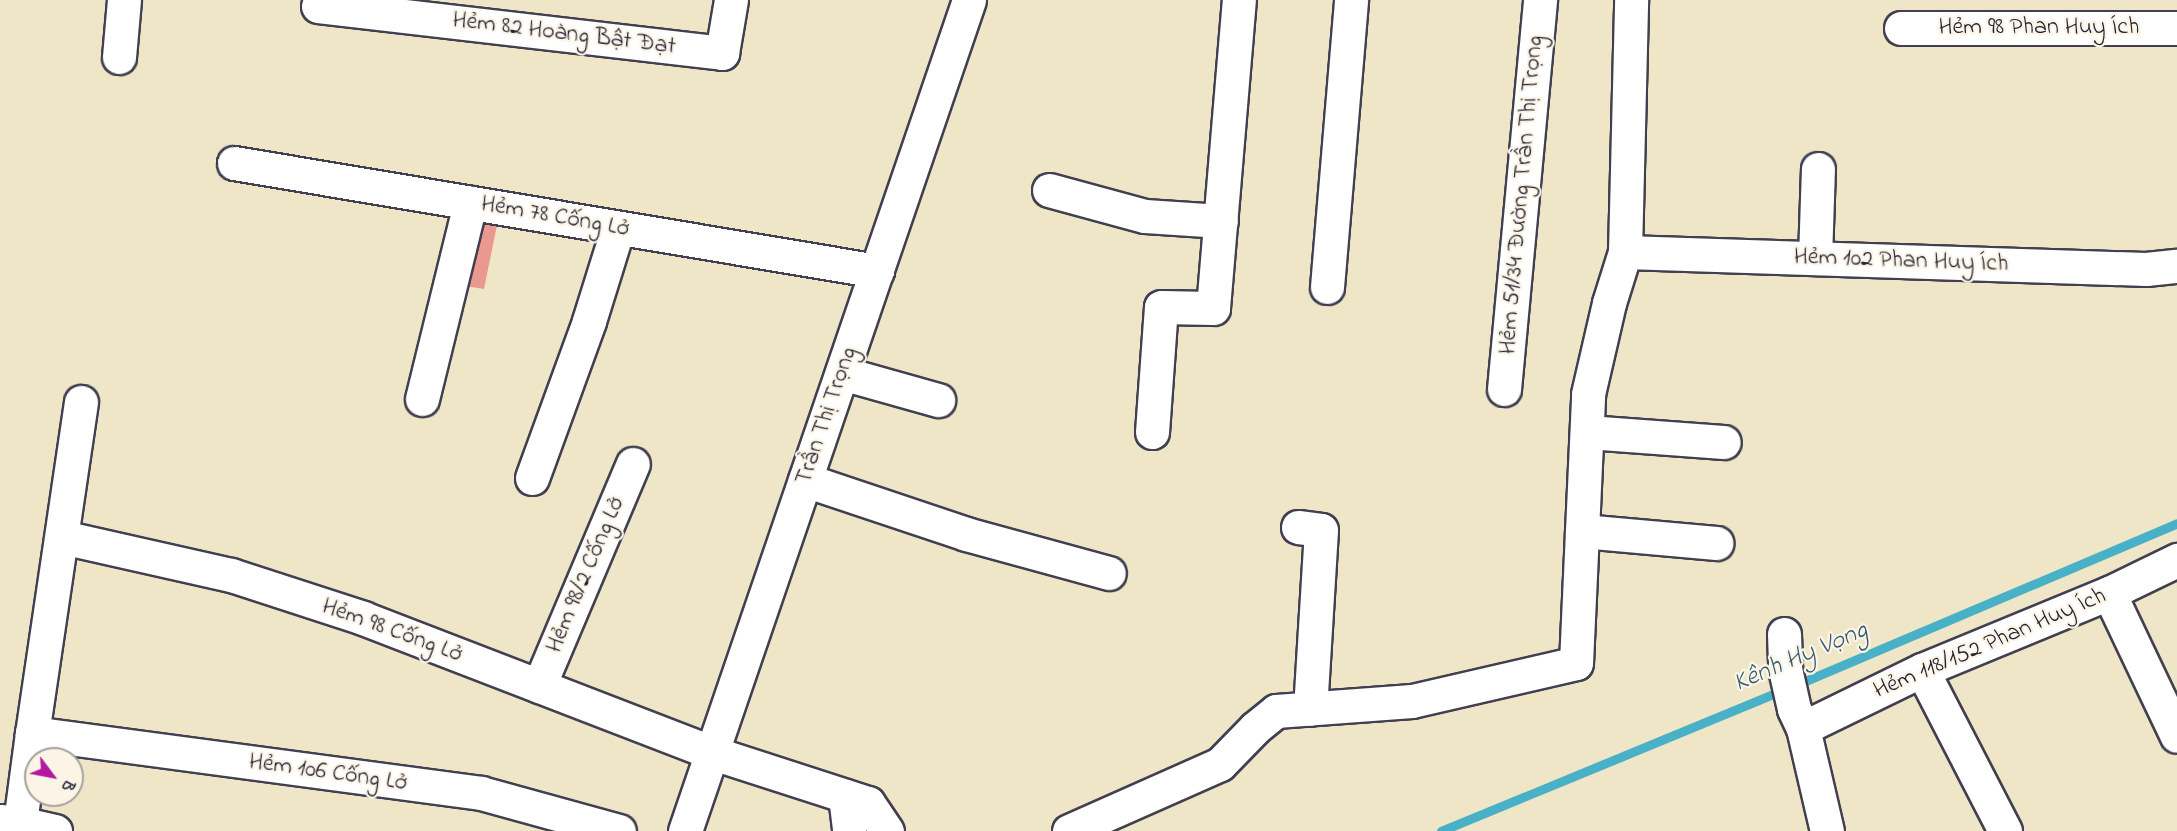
<!DOCTYPE html>
<html>
<head>
<meta charset="utf-8">
<style>
  body { margin:0 }
  #map { position:relative; width:2177px; height:831px; overflow:hidden; background:#eee6c7; font-family:"Indie Flower",sans-serif }
  div>[style] { position:absolute }
  [style*='--x'] { left:calc(var(--x)*1px); top:calc(var(--y)*1px); width:calc(var(--w)*1px); rotate:calc(var(--a)*1deg) }
  .stream>* { height:9px; margin:-4.5px; padding:0 4.5px; transform-origin:4.5px; border-radius:4.5px; background:#48b0c7 }
  .building>* { inset:0; background:#eb9891 }
  .roads { filter:drop-shadow(2px 0 #413f50) drop-shadow(-2px 0 #413f50) drop-shadow(0 2px #413f50) drop-shadow(0 -2px #413f50) }
  .minor>* { height:33px; margin:-16.5px; padding:0 16.5px; transform-origin:16.5px; border-radius:16.5px; background:#fff }
  span { translate:-50% -50%; white-space:nowrap; text-align:center; line-height:1.15; -webkit-text-stroke:4.5px #fcf5e5; paint-order:stroke }
  .street-label { font-size:24px; color:#22223b }
  .water-label { font-size:26px; color:#315b73; font-style:italic }
  .north { position:absolute; left:24px; top:747px; width:60px; height:60px; box-sizing:border-box; background:#fcf5e5; border:2px solid #a5a1a1; border-radius:50%; rotate:122deg; font-size:16px; font-weight:700; line-height:24px; text-align:center; color:#22223b }
  .north::after { content:''; display:block; margin:auto; width:21px; height:27px; background:#b5179e; clip-path:polygon(50% 0,100% 100%,50% 72%,0 100%) }
</style>
</head>
<body>
<div id="map">
  <div class="stream">
    <div style="--x:1796;--y:685;--w:414;--a:-23"></div>
    <div style="--x:1441;--y:831;--w:370;--a:-22.4"></div>
  </div>
  <div class="building">
    <div style="clip-path:polygon(486px 218px,498px 220px,484px 289px,459px 285px,470px 229px)"></div>
  </div>
  <div class="roads">
    <div class="minor">
      <div style="--x:318;--y:6;--w:407;--a:6.6"></div>
      <div style="--x:722;--y:53;--w:54;--a:-80.4"></div>
      <div style="--x:1901;--y:28;--w:276;--a:0"></div>
      <div style="--x:119;--y:57;--w:57;--a:-85"></div>
      <div style="--x:234;--y:163;--w:652;--a:9.53"></div>
      <div style="--x:1049;--y:190;--w:99;--a:15.2"></div>
      <div style="--x:1145;--y:216;--w:76;--a:3.8"></div>
      <div style="--x:1625;--y:252;--w:521;--a:1.87"></div>
      <div style="--x:2146;--y:269;--w:31;--a:-6"></div>
      <div style="--x:1815;--y:258;--w:89;--a:-88.1"></div>
      <div style="--x:1327;--y:287;--w:288;--a:-85.2"></div>
      <div style="--x:842;--y:373;--w:100;--a:15.7"></div>
      <div style="--x:1504;--y:389;--w:391;--a:-84.7"></div>
      <div style="--x:422;--y:399;--w:202;--a:-76.2"></div>
      <div style="--x:81;--y:402;--w:335;--a:98.4"></div>
      <div style="--x:32;--y:733;--w:453;--a:7.6"></div>
      <div style="--x:481;--y:793;--w:143;--a:15.4"></div>
      <div style="--x:1152;--y:432;--w:125;--a:-85.9"></div>
      <div style="--x:1161;--y:307;--w:52;--a:1.1"></div>
      <div style="--x:1213;--y:308;--w:309;--a:-85.2"></div>
      <div style="--x:1587;--y:432;--w:137;--a:4.2"></div>
      <div style="--x:532;--y:478;--w:167;--a:-70"></div>
      <div style="--x:589;--y:321;--w:97;--a:-72.7"></div>
      <div style="--x:805;--y:480;--w:170;--a:18.5"></div>
      <div style="--x:966;--y:534;--w:148;--a:15.3"></div>
      <div style="--x:1298;--y:527;--w:23;--a:7"></div>
      <div style="--x:1321;--y:530;--w:179;--a:93.5"></div>
      <div style="--x:1582;--y:531;--w:135;--a:5.1"></div>
      <div style="--x:62;--y:537;--w:173;--a:12.7"></div>
      <div style="--x:231;--y:575;--w:139;--a:18"></div>
      <div style="--x:363;--y:618;--w:375;--a:21.1"></div>
      <div style="--x:713;--y:753;--w:163;--a:17.9"></div>
      <div style="--x:868;--y:803;--w:34;--a:56"></div>
      <div style="--x:2109;--y:593;--w:158;--a:64.6"></div>
      <div style="--x:1784;--y:634;--w:35;--a:88"></div>
      <div style="--x:1785;--y:669;--w:41;--a:77.3"></div>
      <div style="--x:1794;--y:709;--w:21;--a:65"></div>
      <div style="--x:1803;--y:728;--w:106;--a:76.9"></div>
      <div style="--x:1922;--y:670;--w:181;--a:62.7"></div>
      <div style="--x:539;--y:686;--w:241;--a:-67.1"></div>
      <div style="--x:1803;--y:728;--w:132;--a:-26"></div>
      <div style="--x:1922;--y:670;--w:202;--a:-22.4"></div>
      <div style="--x:2109;--y:593;--w:76;--a:-25.9"></div>
      <div style="--x:845;--y:796;--w:35;--a:83"></div>
      <div style="--x:0;--y:821;--w:20;--a:6"></div>
      <div style="--x:20;--y:823;--w:91;--a:-82.4"></div>
      <div style="--x:20;--y:823;--w:36;--a:13"></div>
      <div style="--x:685;--y:831;--w:878;--a:-71.13"></div>
      <div style="--x:1069;--y:831;--w:165;--a:-23.9"></div>
      <div style="--x:1220;--y:764;--w:50;--a:-45.8"></div>
      <div style="--x:1255;--y:728;--w:27;--a:-39"></div>
      <div style="--x:1276;--y:711;--w:136;--a:-4.2"></div>
      <div style="--x:1412;--y:701;--w:168;--a:-13"></div>
      <div style="--x:1576;--y:663;--w:269;--a:-87.4"></div>
      <div style="--x:1588;--y:394;--w:93;--a:-77"></div>
      <div style="--x:1609;--y:303;--w:53;--a:-72.6"></div>
      <div style="--x:1625;--y:252;--w:252;--a:-88.6"></div>
    </div>
  </div>
  <div class="street-label">
    <span style="left:2039px;top:28px">Hẻm 98 Phan Huy Ích</span>
    <span style="left:564px;top:34px;rotate:7deg">Hẻm 82 Hoàng Bật Đạt</span>
    <span style="left:1522px;top:195px;rotate:-85deg">Hẻm 51/34 Đường Trần Thị Trọng</span>
    <span style="left:555px;top:217px;rotate:10deg">Hẻm 78 Cống Lở</span>
    <span style="left:1901px;top:261px;rotate:2deg">Hẻm 102 Phan Huy Ích</span>
    <span style="left:827px;top:416px;rotate:-71deg">Trần Thị Trọng</span>
    <span style="left:586px;top:575px;rotate:-67deg">Hẻm 98/2 Cống Lở</span>
    <span style="left:392px;top:631px;rotate:20deg">Hẻm 98 Cống Lở</span>
    <span style="left:1990px;top:644px;rotate:-23deg">Hẻm 118/152 Phan Huy Ích</span>
    <span style="left:328px;top:773px;rotate:8deg">Hẻm 106 Cống Lở</span>
  </div>
  <div class="water-label">
    <span style="left:1801px;top:658px;rotate:-23deg">Kênh Hy Vọng</span>
  </div>
  <div class="north">B</div>
</div>
</body>
</html>
